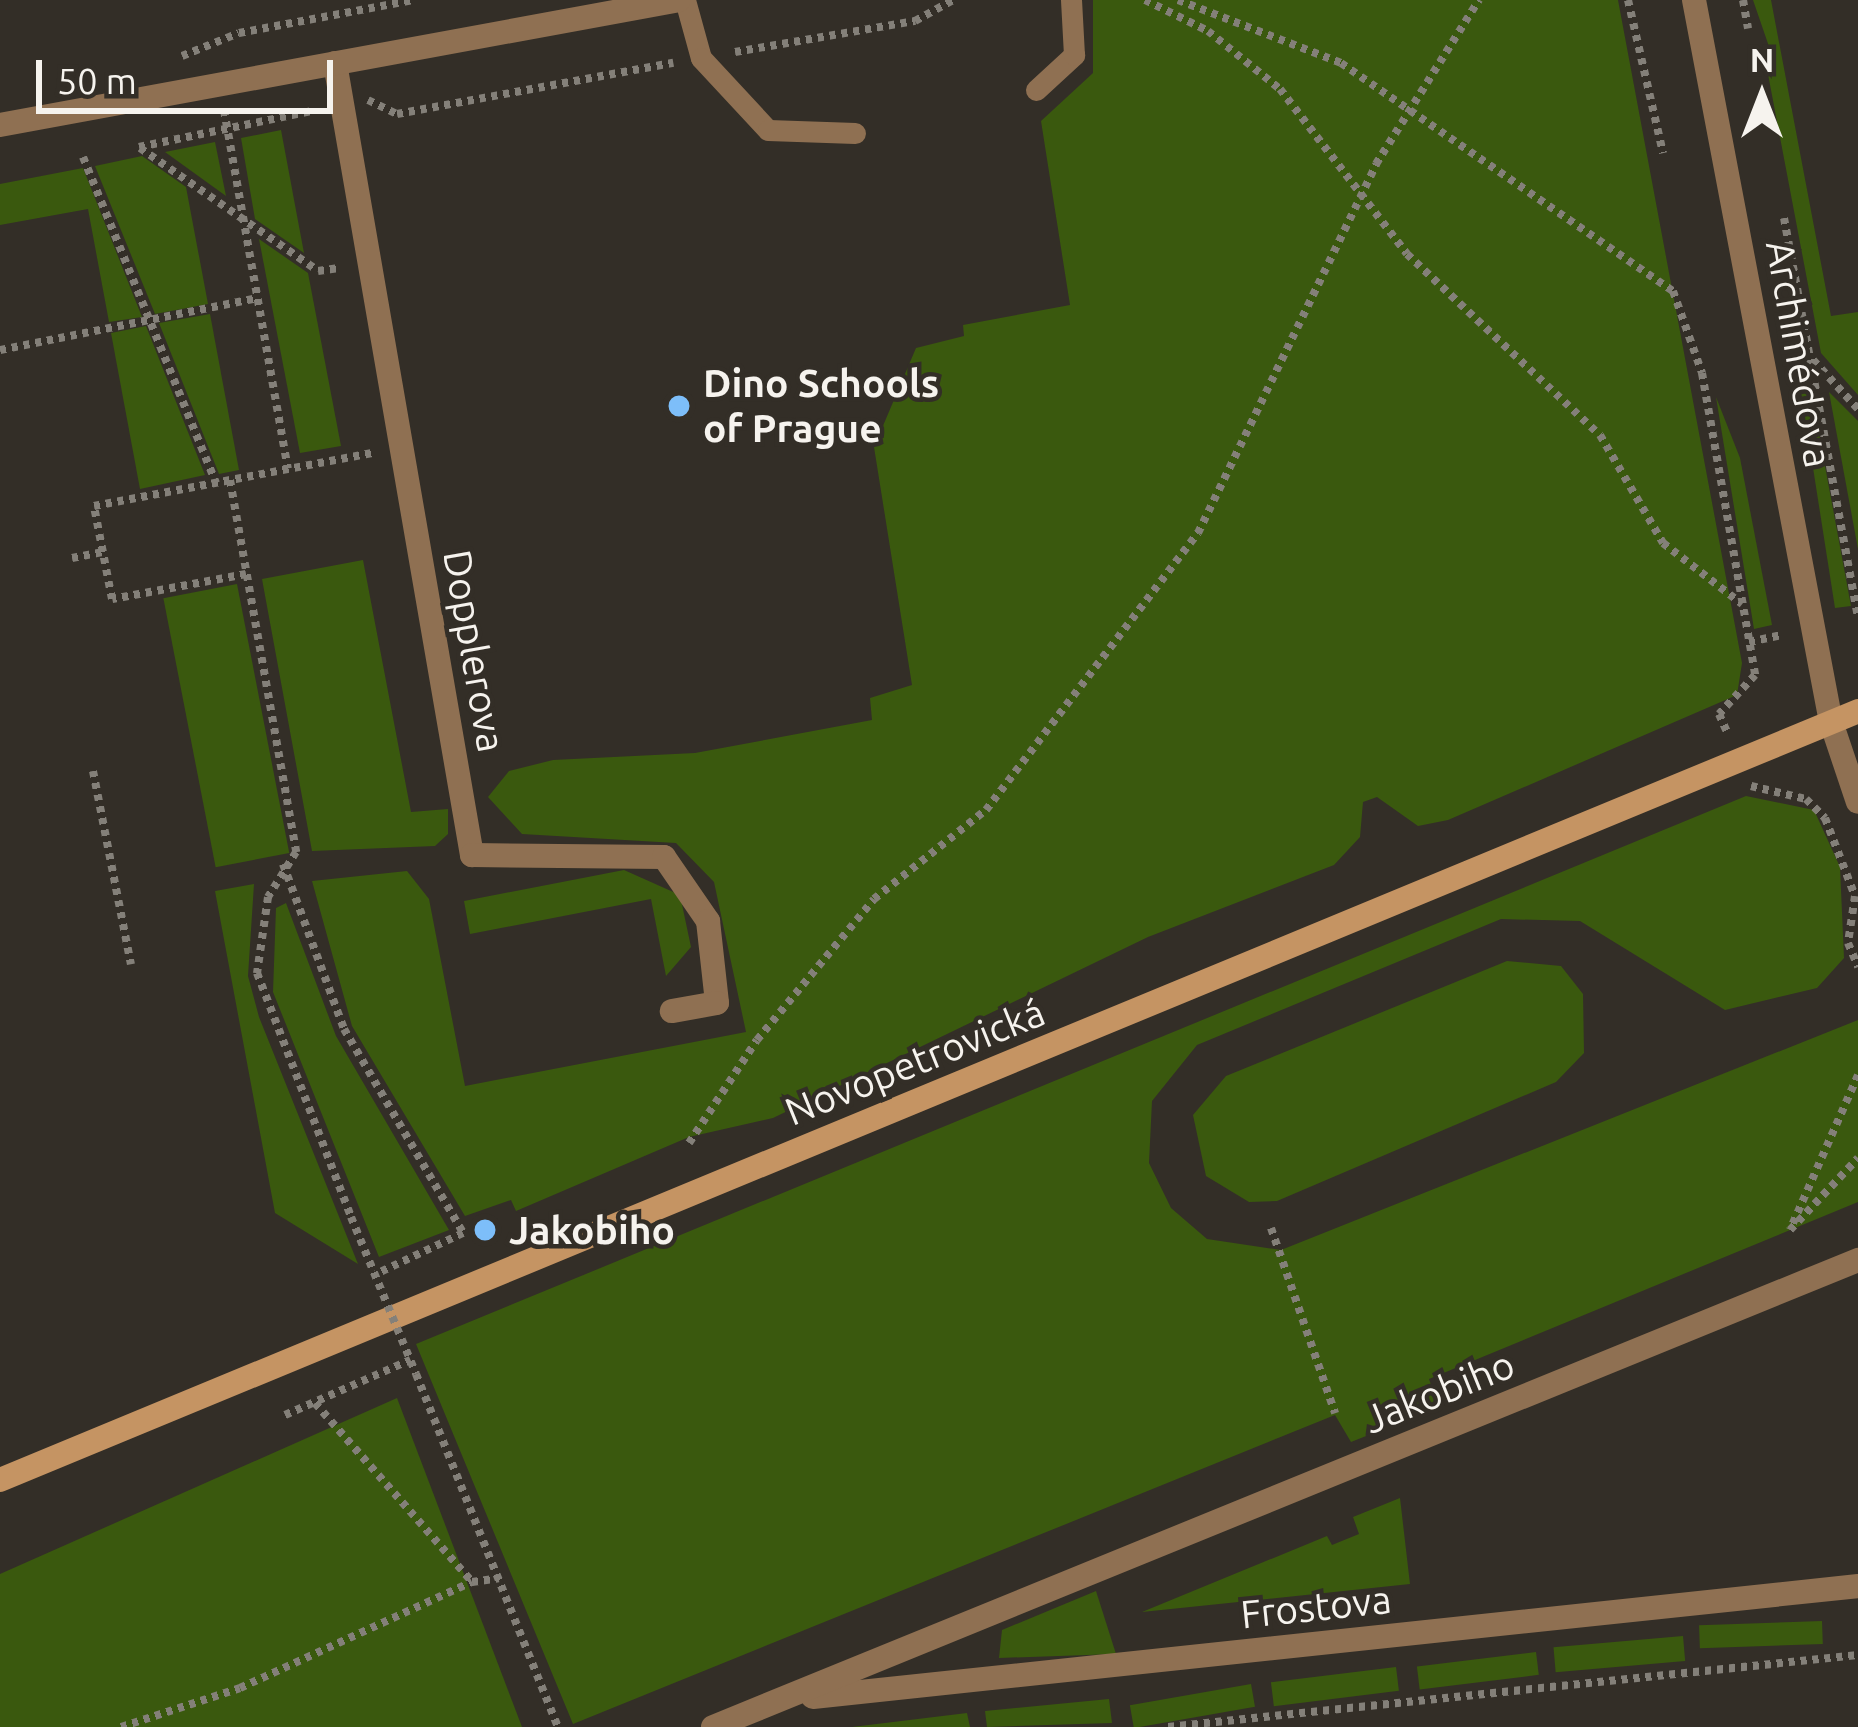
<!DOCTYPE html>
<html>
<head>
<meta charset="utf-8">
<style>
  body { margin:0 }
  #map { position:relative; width:1858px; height:1727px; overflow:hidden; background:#332e27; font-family:Ubuntu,sans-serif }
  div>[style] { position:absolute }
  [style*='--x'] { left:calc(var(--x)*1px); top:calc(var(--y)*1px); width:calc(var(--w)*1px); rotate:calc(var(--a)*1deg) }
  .green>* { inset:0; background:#3a590e; transform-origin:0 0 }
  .path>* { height:8px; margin-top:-4px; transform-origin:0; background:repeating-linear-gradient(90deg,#848079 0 6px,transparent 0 12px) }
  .service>* { height:21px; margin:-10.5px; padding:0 10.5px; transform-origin:10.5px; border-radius:10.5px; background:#8f7052 }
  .minor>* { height:24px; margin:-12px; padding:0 12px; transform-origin:12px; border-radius:12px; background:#8f7052 }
  .tertiary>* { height:24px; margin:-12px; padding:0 12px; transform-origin:12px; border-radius:12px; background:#8f7052 }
  .secondary>* { height:24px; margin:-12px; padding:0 12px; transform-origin:12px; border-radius:12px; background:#c59463 }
  .path-bridge>* { height:8px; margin-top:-4px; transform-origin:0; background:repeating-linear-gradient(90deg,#848079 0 6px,transparent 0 12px) }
  .dots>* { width:33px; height:33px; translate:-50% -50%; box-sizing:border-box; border:6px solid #332e27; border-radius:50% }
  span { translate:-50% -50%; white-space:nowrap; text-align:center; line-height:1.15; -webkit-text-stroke:9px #332e27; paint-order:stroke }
  .street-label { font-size:39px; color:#f6f3ee }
  .poi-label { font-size:39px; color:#f6f3ee; font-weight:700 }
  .left { translate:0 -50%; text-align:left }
  .north { position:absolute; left:1702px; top:36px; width:120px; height:120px; -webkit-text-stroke:9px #332e27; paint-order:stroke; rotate:0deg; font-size:33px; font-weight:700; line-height:48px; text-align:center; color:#f6f3ee }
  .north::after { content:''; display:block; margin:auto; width:42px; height:54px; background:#f6f3ee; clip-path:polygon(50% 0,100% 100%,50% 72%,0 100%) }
  .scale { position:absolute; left:36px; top:60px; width:297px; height:54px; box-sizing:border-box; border:6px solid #f6f3ee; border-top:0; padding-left:15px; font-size:36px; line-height:42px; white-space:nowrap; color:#f6f3ee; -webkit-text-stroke:9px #332e27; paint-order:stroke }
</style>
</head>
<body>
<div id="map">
  <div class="green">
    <div style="clip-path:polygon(1093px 0,1618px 0,1742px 663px,1737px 695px,1448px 820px,1418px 826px,1377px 797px,1363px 802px,1360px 837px,1334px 865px,1148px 937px,773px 1118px,689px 1137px,516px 1211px,511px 1200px,465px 1216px,352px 1026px,312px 881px,407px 871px,429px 899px,465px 1086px,746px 1032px,714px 882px,676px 843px,522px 834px,488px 797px,509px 771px,553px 760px,695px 753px,872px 720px,870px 698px,912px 685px,874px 447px,916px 348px,964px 336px,963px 325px,1070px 305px,1041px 121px,1093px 73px)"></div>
    <div style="clip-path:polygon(1753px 0,1771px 0,1831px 316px,1858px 312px,1858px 395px,1821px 353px,1767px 69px,1776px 67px)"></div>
    <div style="clip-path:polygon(281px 130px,304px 253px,255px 219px,241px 138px)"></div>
    <div style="clip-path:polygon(215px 142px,226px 196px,165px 152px)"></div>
    <div style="clip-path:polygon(142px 156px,186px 187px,208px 304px,155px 314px,95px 166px)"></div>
    <div style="clip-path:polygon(83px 168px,142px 317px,109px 322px,88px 209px,0 225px,0 184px)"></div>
    <div style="clip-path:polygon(259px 239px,308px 273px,341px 446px,300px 453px)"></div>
    <div style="clip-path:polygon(210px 314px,239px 470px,219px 474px,159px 323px)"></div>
    <div style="clip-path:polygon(146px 326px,205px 475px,140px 489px,111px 333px)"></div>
    <div style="clip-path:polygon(1798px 372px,1812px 396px,1851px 606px,1835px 608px)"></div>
    <div style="clip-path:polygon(1829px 392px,1858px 421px,1858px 549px)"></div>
    <div style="clip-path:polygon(1716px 397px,1740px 458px,1772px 625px,1754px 629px)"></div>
    <div style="clip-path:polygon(363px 560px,411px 812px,448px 809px,448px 834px,435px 846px,312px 851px,262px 579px)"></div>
    <div style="left:237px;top:584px;width:274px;height:75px;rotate:79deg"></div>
    <div style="clip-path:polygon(1746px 796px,1814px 810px,1840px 867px,1844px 958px,1817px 988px,1725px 1010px,1580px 921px,1501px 919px,1197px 1045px,1152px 1101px,1149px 1163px,1171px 1208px,1207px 1239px,1281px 1250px,1858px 1020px,1858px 1202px,1429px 1379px,1439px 1407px,1351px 1442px,1335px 1415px,573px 1724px,416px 1344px)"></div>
    <div style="clip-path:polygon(624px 870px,680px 895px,691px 947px,666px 976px,651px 899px,470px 934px,464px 901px)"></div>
    <div style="clip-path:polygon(254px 884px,248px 976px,259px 1017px,358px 1264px,275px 1213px,215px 891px)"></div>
    <div style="clip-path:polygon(286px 903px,336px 1036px,449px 1230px,379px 1257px,273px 992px,276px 908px)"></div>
    <div style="clip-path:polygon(1507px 961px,1561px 966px,1583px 994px,1584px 1053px,1556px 1082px,1277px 1201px,1249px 1202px,1206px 1176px,1193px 1115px,1226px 1076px)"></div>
    <div style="clip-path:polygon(397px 1398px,522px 1727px,0 1727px,0 1574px)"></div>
    <div style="clip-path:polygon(1400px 1498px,1410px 1584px,1142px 1612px,1327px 1536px,1332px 1545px,1359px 1534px,1353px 1517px)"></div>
    <div style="clip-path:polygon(1096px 1591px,1116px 1654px,999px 1658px,1002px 1630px)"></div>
    <div style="left:1822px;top:1621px;width:23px;height:123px;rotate:88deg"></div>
    <div style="left:1683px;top:1636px;width:25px;height:130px;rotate:85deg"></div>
    <div style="left:1536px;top:1652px;width:23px;height:120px;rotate:83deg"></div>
    <div style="left:1396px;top:1667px;width:24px;height:126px;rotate:83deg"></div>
    <div style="left:1251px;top:1684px;width:23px;height:123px;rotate:80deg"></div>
    <div style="clip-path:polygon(1109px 1699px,1112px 1723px,987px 1727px,985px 1711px)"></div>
    <div style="clip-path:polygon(967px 1713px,970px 1727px,852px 1727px)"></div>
  </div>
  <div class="path">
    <div style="--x:1145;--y:0;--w:70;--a:26.2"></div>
    <div style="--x:1208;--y:31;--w:92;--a:38.9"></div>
    <div style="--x:1280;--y:89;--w:208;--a:52.4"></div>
    <div style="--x:1407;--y:254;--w:265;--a:43.2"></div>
    <div style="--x:1600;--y:435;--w:125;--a:59.7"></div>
    <div style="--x:1663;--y:543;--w:100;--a:37.7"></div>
    <div style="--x:1178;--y:0;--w:175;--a:21.1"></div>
    <div style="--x:1341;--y:63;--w:403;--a:34.5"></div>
    <div style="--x:1673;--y:291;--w:87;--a:70.5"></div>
    <div style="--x:1702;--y:373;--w:307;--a:80"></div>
    <div style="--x:1755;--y:675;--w:53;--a:132.7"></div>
    <div style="--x:1719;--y:714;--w:22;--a:66"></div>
    <div style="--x:1628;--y:0;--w:157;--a:77.1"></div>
    <div style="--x:1743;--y:0;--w:29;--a:80"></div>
    <div style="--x:735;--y:52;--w:183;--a:-9.8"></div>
    <div style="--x:915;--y:21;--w:43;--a:-28.9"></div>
    <div style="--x:182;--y:56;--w:61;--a:-22"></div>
    <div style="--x:239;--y:33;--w:177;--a:-10.7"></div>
    <div style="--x:368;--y:100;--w:32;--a:26"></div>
    <div style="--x:397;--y:114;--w:281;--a:-10.5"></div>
    <div style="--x:224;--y:110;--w:364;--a:79.9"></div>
    <div style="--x:139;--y:147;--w:177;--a:-11.8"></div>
    <div style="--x:140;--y:148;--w:216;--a:34.6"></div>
    <div style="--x:318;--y:271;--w:21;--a:-8"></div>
    <div style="--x:83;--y:157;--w:352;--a:67.8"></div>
    <div style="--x:1784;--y:218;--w:405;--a:79.5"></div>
    <div style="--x:0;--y:350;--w:262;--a:-11.4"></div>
    <div style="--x:1813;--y:360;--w:67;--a:47.4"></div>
    <div style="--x:230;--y:480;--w:378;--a:79.9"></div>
    <div style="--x:296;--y:852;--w:53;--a:121.9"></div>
    <div style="--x:268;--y:897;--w:77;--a:98.2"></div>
    <div style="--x:257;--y:973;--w:261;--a:68.9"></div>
    <div style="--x:72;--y:558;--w:32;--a:-11"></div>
    <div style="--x:246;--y:574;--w:136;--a:169.4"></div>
    <div style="--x:112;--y:599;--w:95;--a:-101"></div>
    <div style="--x:94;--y:506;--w:283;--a:-10.8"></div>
    <div style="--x:1749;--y:642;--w:35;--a:-12"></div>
    <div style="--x:93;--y:771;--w:197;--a:78.9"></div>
    <div style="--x:1751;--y:786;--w:57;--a:13.3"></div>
    <div style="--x:1806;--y:799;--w:27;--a:45"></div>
    <div style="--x:1825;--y:818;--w:84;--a:69"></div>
    <div style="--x:1855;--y:896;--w:48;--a:98.5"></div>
    <div style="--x:1848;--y:943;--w:26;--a:67"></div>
    <div style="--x:283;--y:864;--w:176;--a:69.7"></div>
    <div style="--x:344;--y:1029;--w:236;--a:59.7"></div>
    <div style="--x:463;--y:1233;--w:96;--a:154.8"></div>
    <div style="--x:1858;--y:1075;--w:169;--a:113.7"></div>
    <div style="--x:1790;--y:1230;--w:99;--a:-46.6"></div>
    <div style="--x:689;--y:1143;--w:123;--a:-56.6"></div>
    <div style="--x:757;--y:1040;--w:183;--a:-50.3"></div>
    <div style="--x:874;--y:899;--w:143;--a:-38.5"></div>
    <div style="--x:986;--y:810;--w:349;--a:-52.6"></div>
    <div style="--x:1198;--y:533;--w:410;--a:-64.2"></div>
    <div style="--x:1376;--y:164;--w:194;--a:-57.9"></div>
    <div style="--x:1271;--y:1228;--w:196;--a:70.9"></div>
    <div style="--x:416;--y:1374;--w:380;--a:68.1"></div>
    <div style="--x:315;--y:1403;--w:238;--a:48.7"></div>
    <div style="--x:472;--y:1582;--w:27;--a:-8"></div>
    <div style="--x:285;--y:1415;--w:137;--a:-23.7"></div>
    <div style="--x:121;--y:1727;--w:125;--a:-18.1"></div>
    <div style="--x:240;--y:1688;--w:255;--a:-24.6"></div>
    <div style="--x:1168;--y:1727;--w:694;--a:-5.96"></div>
  </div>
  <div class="service">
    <div style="--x:685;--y:0;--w:60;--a:74.6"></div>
    <div style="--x:701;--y:58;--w:98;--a:47.1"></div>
    <div style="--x:768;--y:130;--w:87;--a:2"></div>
    <div style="--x:1036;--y:90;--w:52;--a:-42.6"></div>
    <div style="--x:1074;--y:55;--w:55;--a:-93.1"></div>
  </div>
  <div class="minor">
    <div style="--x:335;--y:63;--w:804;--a:80.19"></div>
    <div style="--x:472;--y:855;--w:192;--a:0.6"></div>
    <div style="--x:664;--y:857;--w:78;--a:55.5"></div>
    <div style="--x:708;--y:921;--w:82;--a:83.7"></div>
    <div style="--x:717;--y:1003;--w:46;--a:169.9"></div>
    <div style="--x:0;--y:125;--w:690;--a:-10.43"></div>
    <div style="--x:1831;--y:722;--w:84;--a:71.4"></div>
    <div style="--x:813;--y:1697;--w:1051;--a:-6.06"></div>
    <div style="--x:713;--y:1727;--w:1237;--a:-22.19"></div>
  </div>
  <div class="tertiary">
    <div style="--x:1694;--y:0;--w:735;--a:79.26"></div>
  </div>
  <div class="secondary">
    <div style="--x:0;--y:1480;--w:2011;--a:-22.48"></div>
  </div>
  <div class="path-bridge">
    <div style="--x:351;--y:1217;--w:170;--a:67.5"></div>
  </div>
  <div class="dots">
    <div style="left:679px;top:406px;background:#7dbef9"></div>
    <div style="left:485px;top:1230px;background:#7dbef9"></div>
  </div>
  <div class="street-label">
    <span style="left:1799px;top:354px;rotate:80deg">Archimédova</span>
    <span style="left:474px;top:651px;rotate:80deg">Dopplerova</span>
    <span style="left:915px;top:1062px;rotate:-22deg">Novopetrovická</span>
    <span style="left:1439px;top:1392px;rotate:-22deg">Jakobiho</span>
    <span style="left:1316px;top:1607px;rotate:-6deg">Frostova</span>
  </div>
  <div class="poi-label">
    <span class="left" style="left:703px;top:406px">Dino Schools<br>of Prague</span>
    <span class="left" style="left:509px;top:1230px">Jakobiho</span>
  </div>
  <div class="north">N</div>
  <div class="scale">50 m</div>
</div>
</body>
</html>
